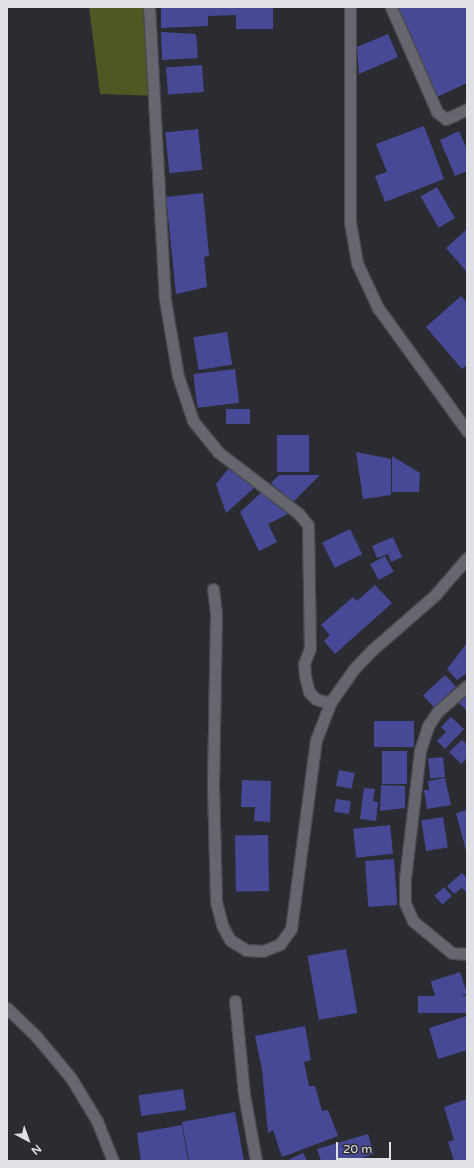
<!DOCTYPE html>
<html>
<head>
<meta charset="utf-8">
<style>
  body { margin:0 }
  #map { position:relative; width:474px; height:1168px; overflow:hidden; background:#2b2c31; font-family:"Varela Round",sans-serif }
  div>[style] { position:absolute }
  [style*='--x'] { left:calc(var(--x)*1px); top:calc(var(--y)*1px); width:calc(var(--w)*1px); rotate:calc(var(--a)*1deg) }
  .green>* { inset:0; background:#4d5822 }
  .building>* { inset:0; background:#474997; transform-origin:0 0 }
  .roads { filter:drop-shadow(1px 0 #48494e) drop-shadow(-1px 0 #48494e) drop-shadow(0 1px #48494e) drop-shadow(0 -1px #48494e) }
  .minor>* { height:11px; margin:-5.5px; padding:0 5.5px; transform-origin:5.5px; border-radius:5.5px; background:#66676e }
  .tertiary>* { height:11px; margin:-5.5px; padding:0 5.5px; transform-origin:5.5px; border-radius:5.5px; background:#66676e }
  span { translate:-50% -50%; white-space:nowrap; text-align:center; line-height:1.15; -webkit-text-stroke:4px #2b2c31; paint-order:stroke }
  .frame { position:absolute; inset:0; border:8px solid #e0e1e5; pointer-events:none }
  .north { position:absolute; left:8px; top:1120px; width:40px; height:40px; -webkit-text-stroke:3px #2b2c31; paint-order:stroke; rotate:139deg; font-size:11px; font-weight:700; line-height:16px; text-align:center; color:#e0e1e5 }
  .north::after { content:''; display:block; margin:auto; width:14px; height:18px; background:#e0e1e5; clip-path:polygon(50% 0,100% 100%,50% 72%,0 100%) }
  .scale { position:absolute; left:336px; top:1142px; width:55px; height:18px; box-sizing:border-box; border:2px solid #e0e1e5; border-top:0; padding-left:5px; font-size:12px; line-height:14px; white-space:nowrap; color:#e0e1e5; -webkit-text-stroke:3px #2b2c31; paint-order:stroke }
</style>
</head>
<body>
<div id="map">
  <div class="green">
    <div style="clip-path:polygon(89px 7px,150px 7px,160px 96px,100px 94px)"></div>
  </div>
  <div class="building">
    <div style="clip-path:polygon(161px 7px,273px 7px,273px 29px,236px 29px,236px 15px,208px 16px,208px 26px,161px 28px)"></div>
    <div style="clip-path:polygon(394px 7px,467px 7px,467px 83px,437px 97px)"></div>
    <div style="clip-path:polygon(161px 32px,196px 34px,198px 58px,162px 60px)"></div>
    <div style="clip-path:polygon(388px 34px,398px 57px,359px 74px,357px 47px)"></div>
    <div style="left:202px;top:65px;width:27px;height:36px;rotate:86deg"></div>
    <div style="clip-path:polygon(424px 126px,444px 179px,385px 202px,375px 176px,387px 172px,376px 144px)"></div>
    <div style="left:198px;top:129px;width:41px;height:33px;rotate:84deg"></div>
    <div style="clip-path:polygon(459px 131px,467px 150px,467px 171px,455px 176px,440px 140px)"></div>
    <div style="left:437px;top:187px;width:36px;height:19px;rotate:60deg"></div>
    <div style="clip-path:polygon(203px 193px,209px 256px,204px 257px,207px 287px,176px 294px,166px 197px)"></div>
    <div style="clip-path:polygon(467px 229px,467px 272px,446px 248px)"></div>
    <div style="clip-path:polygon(461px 296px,467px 303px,467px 365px,462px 369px,426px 327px)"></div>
    <div style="left:227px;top:332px;width:33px;height:34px;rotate:81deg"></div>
    <div style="left:235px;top:369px;width:34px;height:42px;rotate:83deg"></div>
    <div style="left:250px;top:409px;width:15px;height:24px;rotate:90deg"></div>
    <div style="left:277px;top:435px;width:32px;height:37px"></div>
    <div style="clip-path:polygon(356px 452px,391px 459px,391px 495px,363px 499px)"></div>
    <div style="clip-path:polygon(392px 456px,420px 473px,419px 492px,392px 492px)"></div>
    <div style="clip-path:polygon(229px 468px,254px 488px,226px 513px,216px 484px)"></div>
    <div style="clip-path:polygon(279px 475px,320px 475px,293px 502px,271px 483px)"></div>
    <div style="clip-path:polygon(263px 491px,292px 512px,268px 524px,277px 542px,259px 551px,240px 512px)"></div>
    <div style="left:350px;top:529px;width:28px;height:31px;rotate:64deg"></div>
    <div style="clip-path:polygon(393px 537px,402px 557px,391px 562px,388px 554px,377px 558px,372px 546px)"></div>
    <div style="left:385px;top:556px;width:18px;height:17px;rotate:61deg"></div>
    <div style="clip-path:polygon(375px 585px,392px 603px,335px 654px,324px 641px,330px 635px,321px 625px,353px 597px,357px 601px)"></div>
    <div style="clip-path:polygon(467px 643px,467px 673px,457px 680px,447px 669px)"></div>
    <div style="left:445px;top:675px;width:16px;height:30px;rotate:47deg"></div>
    <div style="clip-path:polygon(467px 696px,467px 711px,459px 703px)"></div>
    <div style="clip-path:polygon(451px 717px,464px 729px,445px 749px,437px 741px,446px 732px,441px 727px)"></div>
    <div style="left:414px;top:721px;width:26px;height:40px;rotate:90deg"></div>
    <div style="clip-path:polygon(462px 740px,467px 745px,467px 758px,461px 764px,449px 752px)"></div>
    <div style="left:382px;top:751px;width:25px;height:33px"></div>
    <div style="left:443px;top:757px;width:20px;height:15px;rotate:84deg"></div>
    <div style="left:339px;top:770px;width:16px;height:16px;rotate:11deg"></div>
    <div style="clip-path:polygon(445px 778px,451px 805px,427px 809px,424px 790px,429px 790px,428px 781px)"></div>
    <div style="clip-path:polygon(242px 780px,271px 781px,270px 822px,254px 821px,255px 807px,241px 807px)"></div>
    <div style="clip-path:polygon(381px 785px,405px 786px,405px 808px,380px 811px)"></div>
    <div style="clip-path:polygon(364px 788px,375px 789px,373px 801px,378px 802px,376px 821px,360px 819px)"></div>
    <div style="left:336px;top:799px;width:15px;height:13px;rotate:8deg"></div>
    <div style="clip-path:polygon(467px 810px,467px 854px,456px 813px)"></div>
    <div style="left:443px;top:817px;width:31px;height:22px;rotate:81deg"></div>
    <div style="left:390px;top:825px;width:29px;height:37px;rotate:84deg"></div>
    <div style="left:268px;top:835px;width:56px;height:33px;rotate:89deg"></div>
    <div style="left:394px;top:859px;width:46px;height:29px;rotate:86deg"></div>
    <div style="clip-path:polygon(462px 873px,467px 878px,467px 893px,462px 888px,454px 894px,447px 886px)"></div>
    <div style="left:444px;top:887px;width:12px;height:13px;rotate:48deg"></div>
    <div style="left:346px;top:949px;width:65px;height:39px;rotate:80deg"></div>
    <div style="left:460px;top:972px;width:23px;height:31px;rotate:72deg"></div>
    <div style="left:467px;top:996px;width:17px;height:49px;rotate:90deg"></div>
    <div style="clip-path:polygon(467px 1016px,467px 1050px,438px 1059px,429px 1028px)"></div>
    <div style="clip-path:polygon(305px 1026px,311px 1060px,304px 1062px,309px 1086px,315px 1086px,322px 1111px,328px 1110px,338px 1136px,282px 1157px,273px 1130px,268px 1133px,262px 1070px,255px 1036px)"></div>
    <div style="left:183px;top:1089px;width:21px;height:45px;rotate:82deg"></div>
    <div style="clip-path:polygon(467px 1099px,467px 1161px,454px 1161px,448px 1142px,454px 1140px,444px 1107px)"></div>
    <div style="clip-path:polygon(235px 1112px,244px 1161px,189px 1161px,182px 1122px)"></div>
    <div style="clip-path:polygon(182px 1125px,188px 1161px,141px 1161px,137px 1133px)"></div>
    <div style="clip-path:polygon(368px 1134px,374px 1154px,352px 1161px,321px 1161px,317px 1149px)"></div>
    <div style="clip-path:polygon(303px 1153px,307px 1161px,286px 1161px)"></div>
  </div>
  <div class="roads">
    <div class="minor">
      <div style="--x:149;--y:7;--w:293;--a:86.9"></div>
      <div style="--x:165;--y:300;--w:77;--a:80.3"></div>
      <div style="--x:178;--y:376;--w:47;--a:71.6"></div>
      <div style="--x:193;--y:421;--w:40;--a:51"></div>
      <div style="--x:218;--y:452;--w:102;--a:37.4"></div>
      <div style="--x:299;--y:514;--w:14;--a:51"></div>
      <div style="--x:308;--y:525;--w:123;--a:89.1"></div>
      <div style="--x:310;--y:648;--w:17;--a:111"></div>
      <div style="--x:304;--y:664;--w:12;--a:85"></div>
      <div style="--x:305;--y:676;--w:16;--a:76"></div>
      <div style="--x:309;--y:692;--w:10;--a:45"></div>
      <div style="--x:316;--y:699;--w:15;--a:16"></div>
      <div style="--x:391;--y:7;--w:115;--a:66.3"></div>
      <div style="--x:437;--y:112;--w:11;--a:38"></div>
      <div style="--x:446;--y:119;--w:23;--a:-25"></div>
      <div style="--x:467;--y:686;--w:38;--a:139"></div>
      <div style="--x:438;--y:711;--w:18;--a:124"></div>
      <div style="--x:428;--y:726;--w:26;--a:108"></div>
      <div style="--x:420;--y:751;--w:129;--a:96.7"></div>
      <div style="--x:405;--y:879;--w:24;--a:90"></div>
      <div style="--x:405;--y:903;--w:20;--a:66"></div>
      <div style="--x:413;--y:921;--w:50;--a:39.4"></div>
      <div style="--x:452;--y:953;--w:15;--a:4"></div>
      <div style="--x:235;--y:1001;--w:93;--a:84.5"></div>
      <div style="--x:244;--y:1094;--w:68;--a:79.8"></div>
      <div style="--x:7;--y:1008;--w:40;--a:44"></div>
      <div style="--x:36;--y:1036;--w:55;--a:50.2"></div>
      <div style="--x:71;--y:1078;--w:50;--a:58.8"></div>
      <div style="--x:97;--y:1121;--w:43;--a:68.2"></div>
    </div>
    <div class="tertiary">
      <div style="--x:350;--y:7;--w:215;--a:90"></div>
      <div style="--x:350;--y:222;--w:42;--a:80.3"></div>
      <div style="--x:357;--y:263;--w:50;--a:65"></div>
      <div style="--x:378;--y:308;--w:152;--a:54.1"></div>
      <div style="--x:213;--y:589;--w:25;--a:83"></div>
      <div style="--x:216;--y:614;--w:171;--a:91"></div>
      <div style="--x:213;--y:785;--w:117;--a:88.5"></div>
      <div style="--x:216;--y:902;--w:24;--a:75"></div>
      <div style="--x:222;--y:925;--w:17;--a:62"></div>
      <div style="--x:230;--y:940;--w:19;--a:32"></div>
      <div style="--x:246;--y:950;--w:17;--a:3"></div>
      <div style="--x:263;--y:951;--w:18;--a:-22"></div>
      <div style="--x:280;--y:944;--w:19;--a:-54"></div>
      <div style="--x:291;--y:929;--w:191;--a:-82.5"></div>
      <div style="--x:316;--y:740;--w:40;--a:-69"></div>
      <div style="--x:330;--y:703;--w:42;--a:-54.8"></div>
      <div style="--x:354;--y:669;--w:26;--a:-47"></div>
      <div style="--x:372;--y:650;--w:84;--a:-41.1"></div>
      <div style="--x:435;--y:595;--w:49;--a:-49.1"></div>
    </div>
  </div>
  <div class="frame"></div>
  <div class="north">N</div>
  <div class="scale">20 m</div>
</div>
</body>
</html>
